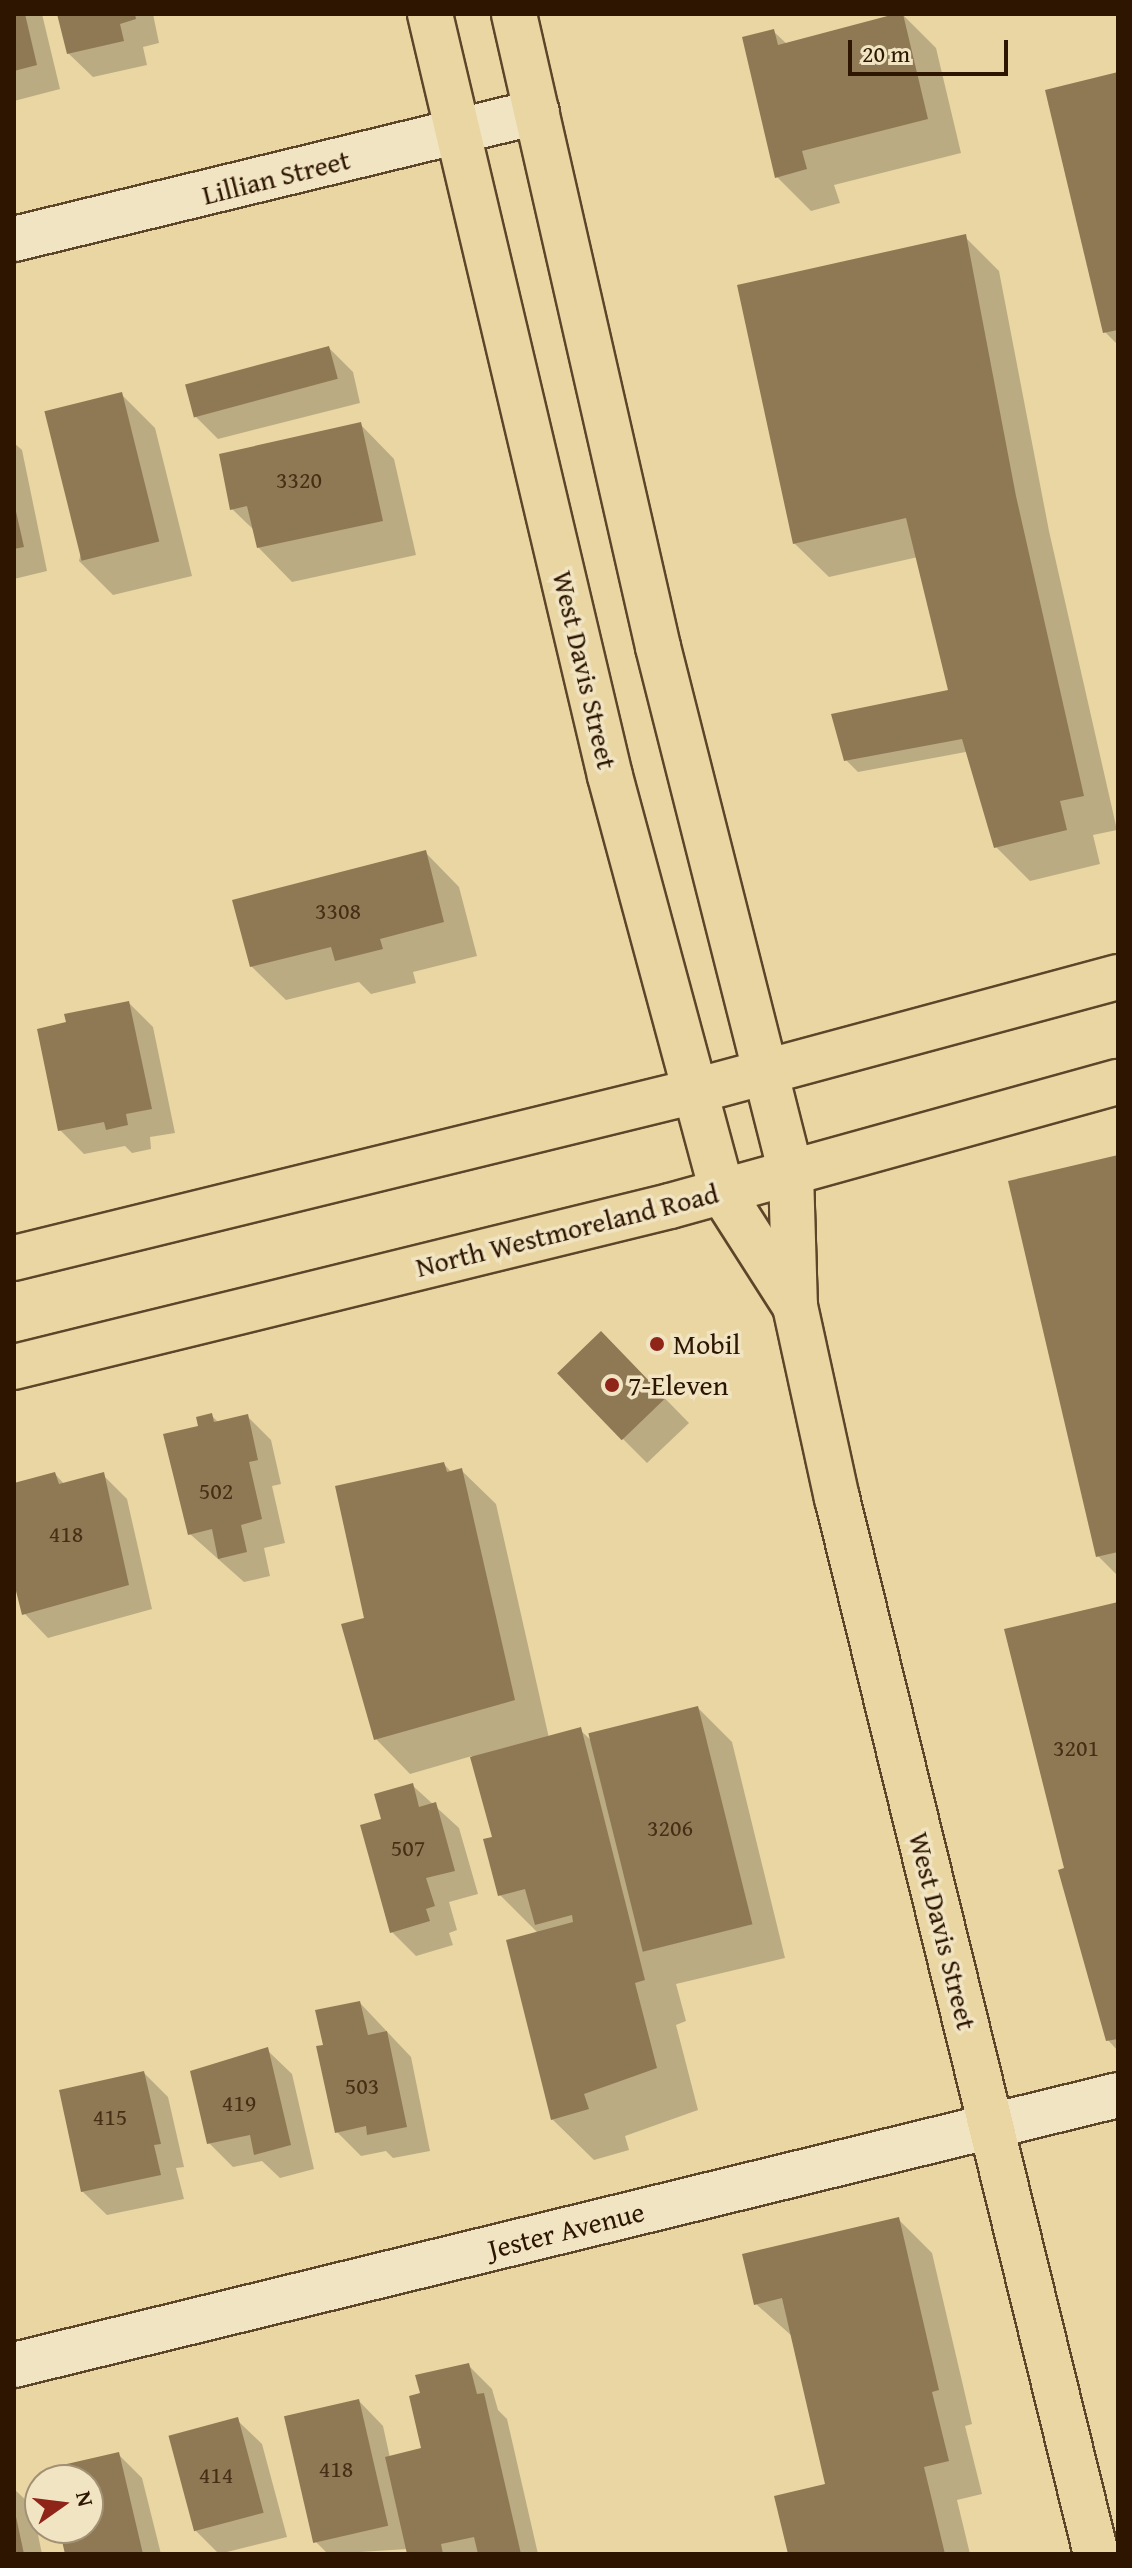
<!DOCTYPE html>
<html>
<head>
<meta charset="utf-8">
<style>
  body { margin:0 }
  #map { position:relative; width:1132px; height:2568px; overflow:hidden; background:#ead6a3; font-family:"Gentium Book Plus",serif }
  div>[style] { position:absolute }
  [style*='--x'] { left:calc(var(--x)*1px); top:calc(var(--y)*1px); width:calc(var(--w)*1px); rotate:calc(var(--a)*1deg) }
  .shadow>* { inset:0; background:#0003 }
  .building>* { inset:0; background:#8f7955; transform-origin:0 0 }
  .roads { filter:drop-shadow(2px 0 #5c4529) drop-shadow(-2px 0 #5c4529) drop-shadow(0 2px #5c4529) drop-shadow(0 -2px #5c4529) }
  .minor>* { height:44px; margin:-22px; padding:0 22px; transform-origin:22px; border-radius:22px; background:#f1e4c3 }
  .major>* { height:44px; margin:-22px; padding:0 22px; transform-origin:22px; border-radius:22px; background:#ead6a3 }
  .dots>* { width:22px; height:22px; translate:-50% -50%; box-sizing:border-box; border:4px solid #f1e4c3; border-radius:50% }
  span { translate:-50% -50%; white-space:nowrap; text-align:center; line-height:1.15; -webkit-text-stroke:7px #f1e4c3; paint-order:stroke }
  .number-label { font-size:24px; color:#462e15 }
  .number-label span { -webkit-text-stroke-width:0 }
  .street-label { font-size:28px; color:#2d1500 }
  .poi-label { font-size:28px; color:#2d1500 }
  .left { translate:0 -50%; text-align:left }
  .frame { position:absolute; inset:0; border:16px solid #2d1500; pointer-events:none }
  .north { position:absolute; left:24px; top:2464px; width:80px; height:80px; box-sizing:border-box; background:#f1e4c3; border:2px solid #a39175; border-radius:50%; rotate:76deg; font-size:22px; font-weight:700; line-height:32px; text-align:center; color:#2d1500 }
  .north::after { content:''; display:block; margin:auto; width:28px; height:36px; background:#8f2418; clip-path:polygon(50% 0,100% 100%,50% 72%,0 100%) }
  .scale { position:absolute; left:848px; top:40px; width:160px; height:36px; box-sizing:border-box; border:4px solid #2d1500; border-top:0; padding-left:10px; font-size:24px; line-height:28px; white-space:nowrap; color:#2d1500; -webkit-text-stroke:6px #f1e4c3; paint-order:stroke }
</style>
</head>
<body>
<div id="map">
  <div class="shadow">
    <div style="clip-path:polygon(14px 14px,42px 14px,60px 89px,14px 101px)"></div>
    <div style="clip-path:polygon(59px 14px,153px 14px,159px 43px,143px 47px,147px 65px,93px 77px,68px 53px)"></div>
    <div style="clip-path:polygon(902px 14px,936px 48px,961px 153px,834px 185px,840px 203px,811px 211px,777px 177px,773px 31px,787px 44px)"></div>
    <div style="clip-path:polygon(1118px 74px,1118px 345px,1105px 332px)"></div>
    <div style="clip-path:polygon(965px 237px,999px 271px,1049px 531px,1117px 830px,1093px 835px,1100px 864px,1030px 881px,996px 847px,971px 751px,858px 772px,846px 760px,957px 702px,918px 557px,829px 577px,794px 543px)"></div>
    <div style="clip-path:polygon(329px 348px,353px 372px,360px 403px,218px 439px,194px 415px)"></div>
    <div style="clip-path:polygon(121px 394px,155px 428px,192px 576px,113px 595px,79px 561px)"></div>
    <div style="clip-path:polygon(360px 424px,394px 459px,416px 555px,292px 582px,258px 547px,255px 531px,232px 509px)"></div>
    <div style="clip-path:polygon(14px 443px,22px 450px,47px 571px,14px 579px)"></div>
    <div style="clip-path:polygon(425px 852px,459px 887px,477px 956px,413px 972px,416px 983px,371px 994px,359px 982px,286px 1000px,251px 966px)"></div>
    <div style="clip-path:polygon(129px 1003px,153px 1027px,175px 1133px,150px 1137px,151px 1149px,132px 1153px,125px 1146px,84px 1154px,60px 1130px)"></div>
    <div style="clip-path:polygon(1118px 1157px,1118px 1576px,1098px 1556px)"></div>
    <div style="clip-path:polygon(601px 1333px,689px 1423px,647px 1463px,623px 1439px)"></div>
    <div style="clip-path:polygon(211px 1415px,219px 1423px,247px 1416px,271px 1440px,281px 1484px,272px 1486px,285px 1543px,264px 1548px,270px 1576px,244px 1582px,190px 1534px,200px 1427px)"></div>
    <div style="clip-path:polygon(444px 1464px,452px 1473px,461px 1470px,496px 1504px,549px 1738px,580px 1730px,593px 1742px,698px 1708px,732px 1742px,785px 1958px,676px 1984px,686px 2021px,676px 2025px,698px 2110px,625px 2136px,629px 2150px,594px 2160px,552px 2119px,538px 1933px,500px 1895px,494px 1838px,472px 1756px,410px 1774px,376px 1739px,367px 1619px)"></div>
    <div style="clip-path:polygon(55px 1474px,65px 1485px,103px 1475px,127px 1499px,152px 1609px,48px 1638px,24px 1613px,14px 1575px,14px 1485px)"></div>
    <div style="clip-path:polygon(1118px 1605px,1118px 2051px,1108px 2040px,1067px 1870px)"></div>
    <div style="clip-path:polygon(412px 1785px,459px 1828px,478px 1894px,449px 1902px,457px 1930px,449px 1933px,453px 1945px,416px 1956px,392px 1932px,383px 1820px)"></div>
    <div style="clip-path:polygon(360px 2003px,411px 2057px,430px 2151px,393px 2158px,386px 2151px,361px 2156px,337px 2132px,325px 2046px)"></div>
    <div style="clip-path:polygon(267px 2050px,292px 2074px,314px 2169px,280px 2178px,262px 2161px,233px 2167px,209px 2143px)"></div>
    <div style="clip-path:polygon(144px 2073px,168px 2097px,184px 2167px,176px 2168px,184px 2199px,107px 2215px,82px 2191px)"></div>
    <div style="clip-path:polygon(898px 2219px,932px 2253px,972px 2424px,965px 2426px,982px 2494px,957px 2500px,970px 2554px,790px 2554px,827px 2485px,793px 2337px,756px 2304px)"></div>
    <div style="clip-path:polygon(468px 2365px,492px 2389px,498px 2410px,507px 2419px,538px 2554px,409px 2554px,408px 2549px,328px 2554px,315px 2541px,359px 2401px,383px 2426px,390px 2458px,423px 2449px,422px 2395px)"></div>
    <div style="clip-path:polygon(237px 2420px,262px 2444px,287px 2537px,219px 2554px,196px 2531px)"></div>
    <div style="clip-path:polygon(118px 2454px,142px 2478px,161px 2554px,67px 2554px,61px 2528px,88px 2528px,88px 2480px,49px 2480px)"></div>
    <div style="clip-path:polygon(14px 2489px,32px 2506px,42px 2554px,14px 2554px)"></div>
  </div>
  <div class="building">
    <div style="clip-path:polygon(14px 14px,25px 14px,37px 65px,14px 71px)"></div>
    <div style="clip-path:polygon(57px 14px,135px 14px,136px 19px,120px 24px,124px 41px,67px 54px)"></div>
    <div style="clip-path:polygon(895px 14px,903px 14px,928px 119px,802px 151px,807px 169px,775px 178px,742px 37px,774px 29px,778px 45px)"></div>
    <div style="clip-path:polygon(1118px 72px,1118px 330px,1103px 333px,1045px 90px)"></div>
    <div style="clip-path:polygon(966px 234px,1016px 496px,1084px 796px,1060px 801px,1067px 830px,994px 848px,962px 739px,844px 761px,831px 714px,948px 690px,906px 518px,793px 544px,737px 285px)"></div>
    <div style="left:329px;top:346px;width:34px;height:149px;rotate:75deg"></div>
    <div style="left:122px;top:392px;width:154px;height:80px;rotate:76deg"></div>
    <div style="clip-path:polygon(361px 422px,383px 521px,257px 548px,247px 506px,230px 510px,219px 454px)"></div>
    <div style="clip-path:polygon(15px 507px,24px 547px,14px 549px,14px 508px)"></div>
    <div style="clip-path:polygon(426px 850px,444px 922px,380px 939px,383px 949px,335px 961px,331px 947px,250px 967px,232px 900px)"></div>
    <div style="clip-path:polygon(129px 1001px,152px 1109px,126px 1114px,128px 1125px,106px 1130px,104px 1122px,58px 1131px,37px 1029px,66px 1022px,64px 1014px)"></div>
    <div style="clip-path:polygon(1118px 1155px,1118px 1552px,1096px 1557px,1008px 1181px)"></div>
    <div style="left:601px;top:1331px;width:93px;height:61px;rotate:46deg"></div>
    <div style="clip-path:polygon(212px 1413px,214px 1422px,248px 1414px,258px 1460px,249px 1462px,262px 1519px,241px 1525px,247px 1552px,218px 1559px,212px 1529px,188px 1535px,163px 1434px,198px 1426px,196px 1417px)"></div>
    <div style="clip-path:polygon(444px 1462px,447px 1472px,462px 1468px,515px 1700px,374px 1740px,341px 1624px,364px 1618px,335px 1486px)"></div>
    <div style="clip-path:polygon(55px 1472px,59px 1484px,104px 1472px,129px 1585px,22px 1615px,14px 1583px,14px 1483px)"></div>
    <div style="clip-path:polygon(1118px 1602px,1118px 2039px,1106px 2041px,1058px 1870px,1064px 1868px,1004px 1629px)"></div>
    <div style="left:698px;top:1706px;width:225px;height:113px;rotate:76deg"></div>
    <div style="clip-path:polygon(581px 1727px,645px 1980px,635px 1983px,657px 2068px,584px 2094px,589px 2109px,551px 2120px,506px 1940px,573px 1922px,572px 1915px,535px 1925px,525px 1889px,498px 1896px,483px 1839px,492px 1837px,470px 1757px)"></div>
    <div style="clip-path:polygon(413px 1783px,419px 1807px,436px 1802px,455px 1871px,426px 1878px,435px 1906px,426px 1909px,430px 1921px,390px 1933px,360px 1825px,381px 1819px,374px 1794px)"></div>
    <div style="clip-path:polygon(360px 2001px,368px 2035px,387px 2031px,407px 2127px,367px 2135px,366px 2126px,335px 2133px,316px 2046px,323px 2045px,315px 2010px)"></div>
    <div style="clip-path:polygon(268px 2047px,291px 2145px,254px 2155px,250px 2135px,207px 2144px,190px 2071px)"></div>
    <div style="clip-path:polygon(144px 2071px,161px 2144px,154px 2145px,161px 2175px,81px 2192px,59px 2090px)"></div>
    <div style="clip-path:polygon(899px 2217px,939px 2390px,932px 2392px,949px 2461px,924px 2467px,945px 2554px,788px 2554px,774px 2496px,825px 2484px,782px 2298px,754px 2305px,742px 2254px)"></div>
    <div style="clip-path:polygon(469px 2363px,477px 2394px,484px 2393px,521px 2554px,478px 2554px,474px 2537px,441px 2544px,443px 2554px,407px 2554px,385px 2457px,421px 2448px,409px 2396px,420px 2393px,415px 2375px)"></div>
    <div style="left:359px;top:2399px;width:130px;height:77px;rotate:77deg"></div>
    <div style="left:238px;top:2417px;width:99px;height:72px;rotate:75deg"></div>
    <div style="clip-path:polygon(119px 2452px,143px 2554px,65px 2554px,59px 2528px,88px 2528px,88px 2480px,47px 2480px,45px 2469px)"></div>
    <div style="clip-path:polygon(15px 2512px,24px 2554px,14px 2554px)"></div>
  </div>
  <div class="roads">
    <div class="minor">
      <div style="--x:14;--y:239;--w:538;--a:-13.65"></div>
      <div style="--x:14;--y:2365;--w:1137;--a:-13.74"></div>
    </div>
    <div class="major">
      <div style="--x:430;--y:14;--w:783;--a:76.71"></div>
      <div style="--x:610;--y:776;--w:431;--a:74.9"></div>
      <div style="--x:722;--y:1192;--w:135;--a:57.4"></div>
      <div style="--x:514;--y:14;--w:649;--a:77.18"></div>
      <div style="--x:658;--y:647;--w:543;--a:75.81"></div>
      <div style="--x:791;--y:1173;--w:133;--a:88.3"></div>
      <div style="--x:795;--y:1306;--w:197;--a:77.7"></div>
      <div style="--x:837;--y:1498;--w:1087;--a:76.22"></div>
      <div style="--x:14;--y:1258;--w:701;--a:-13.78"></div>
      <div style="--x:695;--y:1091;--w:438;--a:-15.1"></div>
      <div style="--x:14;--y:1367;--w:675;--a:-13.79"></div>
      <div style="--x:670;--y:1206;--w:465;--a:-15.5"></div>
    </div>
  </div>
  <div class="dots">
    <div style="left:657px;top:1344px;background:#8f2418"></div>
    <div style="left:612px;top:1385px;background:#8f2418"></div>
  </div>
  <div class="number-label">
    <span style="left:299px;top:480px">3320</span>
    <span style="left:338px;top:911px">3308</span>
    <span style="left:216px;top:1491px">502</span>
    <span style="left:66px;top:1534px">418</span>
    <span style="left:1076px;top:1748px">3201</span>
    <span style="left:670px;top:1828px">3206</span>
    <span style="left:408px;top:1848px">507</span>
    <span style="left:362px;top:2086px">503</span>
    <span style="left:239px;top:2103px">419</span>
    <span style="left:110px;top:2117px">415</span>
    <span style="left:336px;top:2469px">418</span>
    <span style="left:216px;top:2475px">414</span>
  </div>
  <div class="street-label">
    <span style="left:276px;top:177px;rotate:-14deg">Lillian Street</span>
    <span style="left:585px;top:670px;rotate:77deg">West Davis Street</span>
    <span style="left:567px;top:1230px;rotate:-14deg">North Westmoreland Road</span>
    <span style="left:943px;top:1931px;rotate:76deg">West Davis Street</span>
    <span style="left:566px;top:2230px;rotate:-14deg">Jester Avenue</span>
  </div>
  <div class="poi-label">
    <span class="left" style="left:673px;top:1344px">Mobil</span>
    <span class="left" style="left:628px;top:1385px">7-Eleven</span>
  </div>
  <div class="frame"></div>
  <div class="north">N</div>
  <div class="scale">20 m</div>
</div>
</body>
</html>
